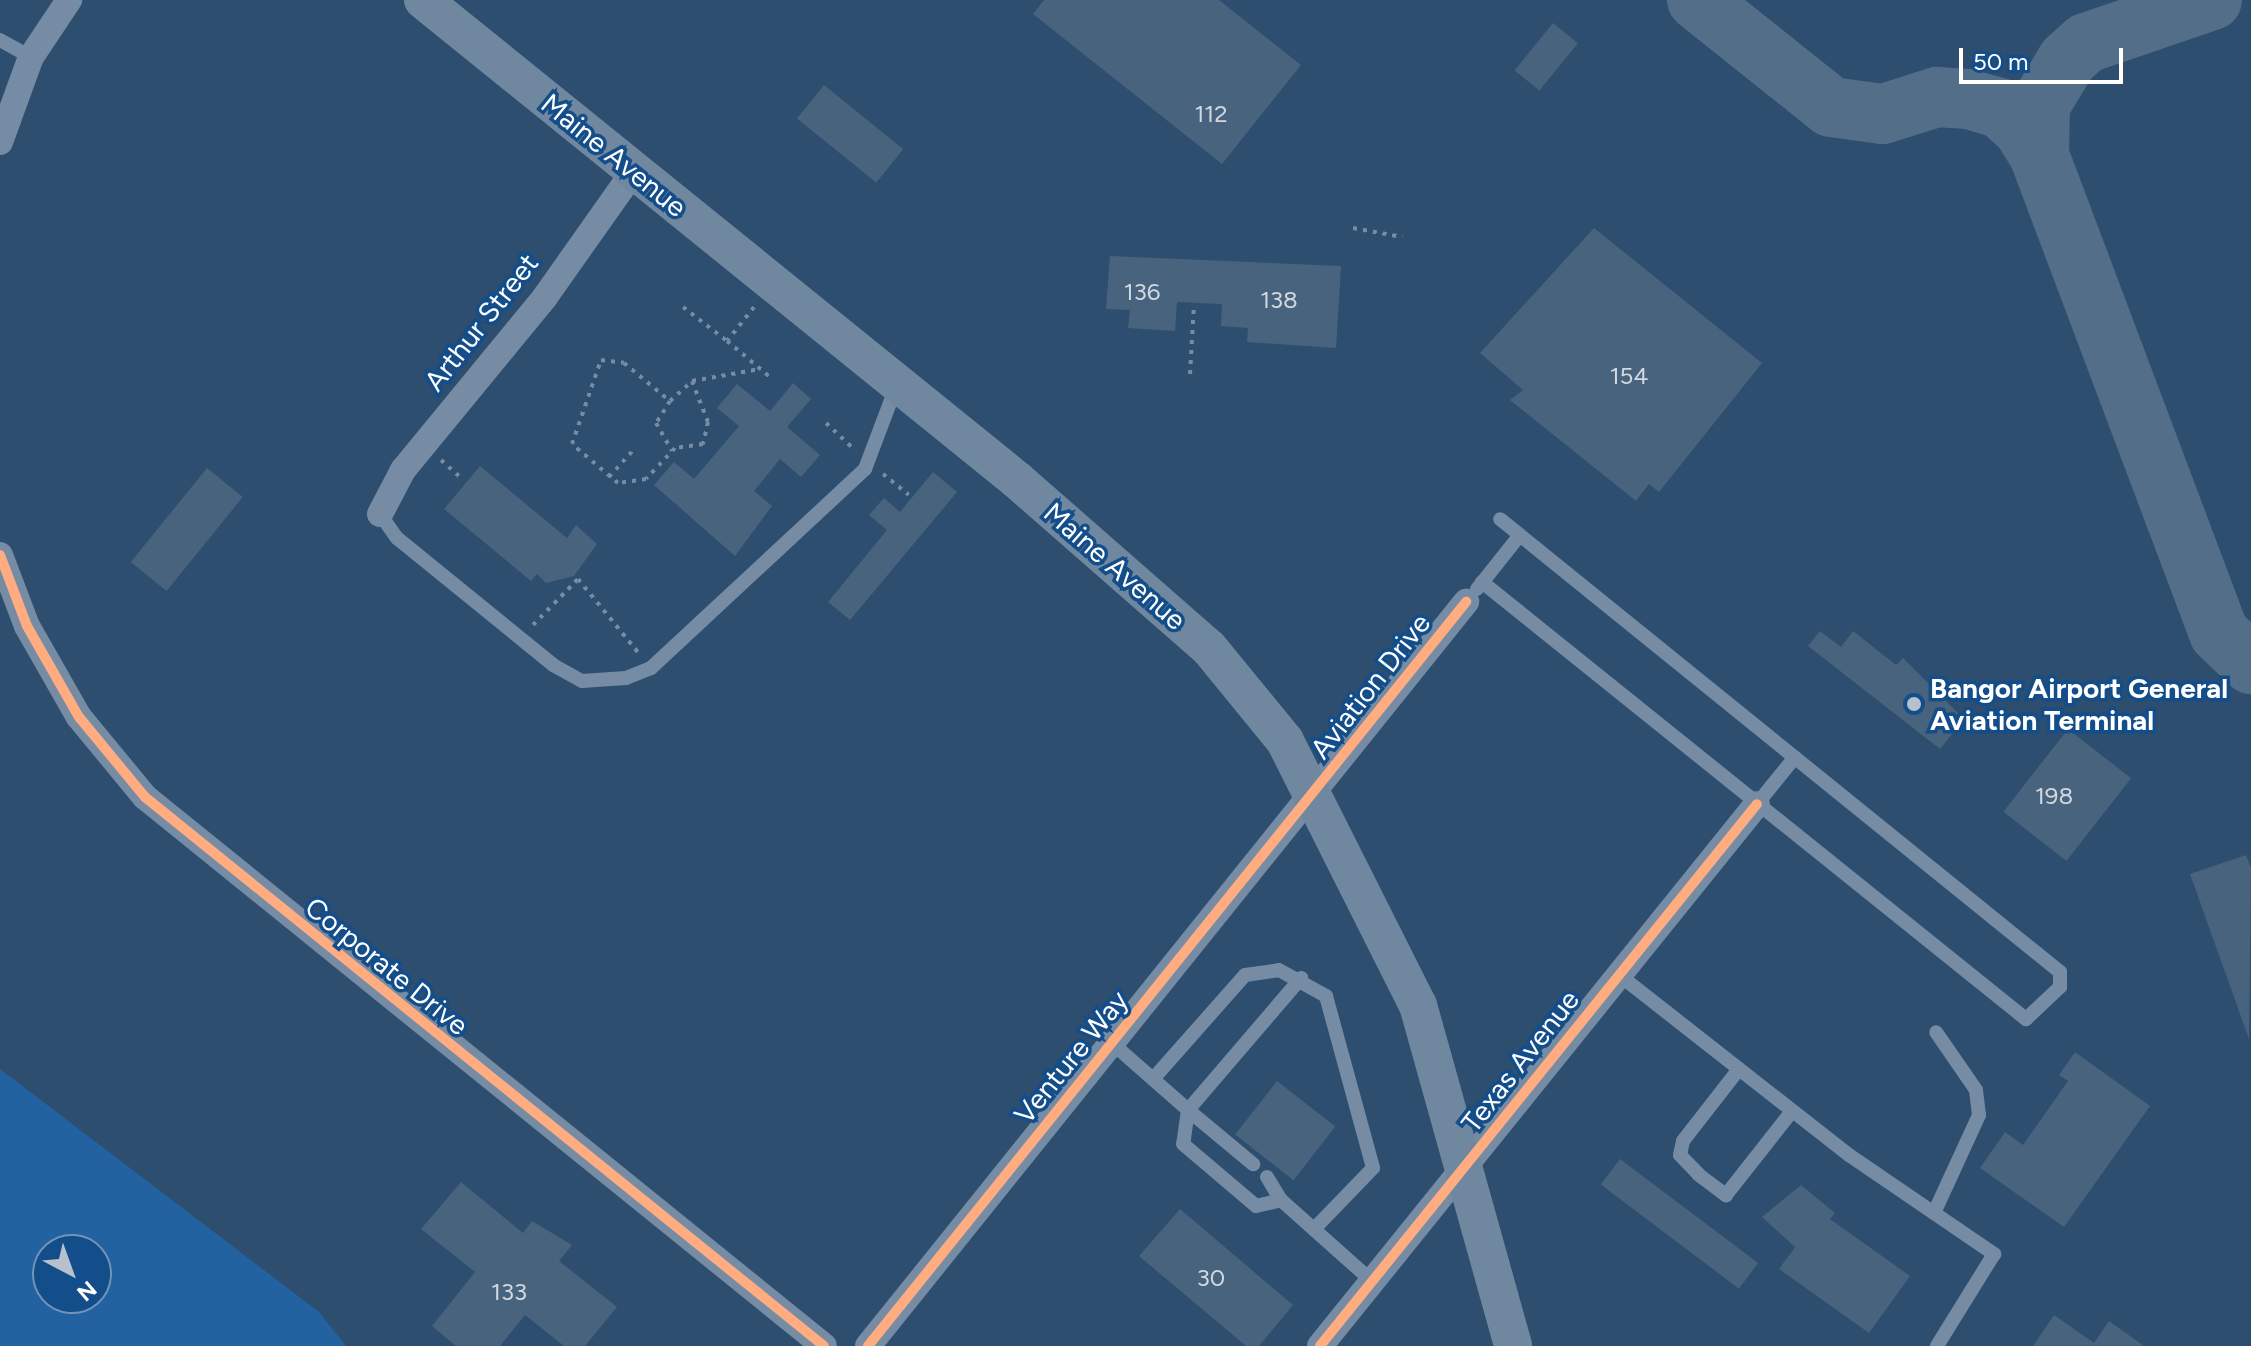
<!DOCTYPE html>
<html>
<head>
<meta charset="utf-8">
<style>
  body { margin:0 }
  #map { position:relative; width:2251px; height:1346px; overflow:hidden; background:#2e4e6f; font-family:Figtree,sans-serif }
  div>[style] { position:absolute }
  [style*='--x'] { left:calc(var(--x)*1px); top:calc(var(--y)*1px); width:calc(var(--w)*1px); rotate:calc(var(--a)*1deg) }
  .green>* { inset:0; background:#2362a0 }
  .taxiway>* { height:60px; margin:-30px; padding:0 30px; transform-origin:30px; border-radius:30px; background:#526e89 }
  .building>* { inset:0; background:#48637e; transform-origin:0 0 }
  .path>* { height:4px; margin-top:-2px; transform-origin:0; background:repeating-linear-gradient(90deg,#758ca4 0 4px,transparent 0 10px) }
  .service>* { height:14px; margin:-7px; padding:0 7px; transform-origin:7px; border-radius:7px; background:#758ca4 }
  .minor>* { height:26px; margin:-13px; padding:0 13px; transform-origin:13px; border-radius:13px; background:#758ca4 }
  .secondary>* { height:38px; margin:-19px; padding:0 19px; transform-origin:19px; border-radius:19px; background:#70889f }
  .cycleway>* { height:10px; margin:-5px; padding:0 5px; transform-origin:5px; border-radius:5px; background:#ffac80 }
  .dots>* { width:22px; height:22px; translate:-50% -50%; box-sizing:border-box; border:4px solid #134d8a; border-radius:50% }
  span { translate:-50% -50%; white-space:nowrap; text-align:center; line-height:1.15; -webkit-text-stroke:7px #134d8a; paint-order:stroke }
  .number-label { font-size:24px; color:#d1d8df }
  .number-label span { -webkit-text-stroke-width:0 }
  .street-label { font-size:28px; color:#fff }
  .poi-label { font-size:28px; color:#fff; font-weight:700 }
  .left { translate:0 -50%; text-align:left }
  .north { position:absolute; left:32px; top:1234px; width:80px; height:80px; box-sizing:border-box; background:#134d8a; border:2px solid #7194b9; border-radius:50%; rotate:139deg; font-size:22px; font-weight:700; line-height:32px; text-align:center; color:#fff }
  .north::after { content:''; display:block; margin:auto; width:28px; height:36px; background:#b6c1cd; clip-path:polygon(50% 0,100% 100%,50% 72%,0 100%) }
  .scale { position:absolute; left:1959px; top:48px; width:164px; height:36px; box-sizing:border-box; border:4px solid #fff; border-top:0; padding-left:10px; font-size:24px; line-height:28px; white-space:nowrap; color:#fff; -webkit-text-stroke:6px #134d8a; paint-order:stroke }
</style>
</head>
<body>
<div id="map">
  <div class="green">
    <div style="clip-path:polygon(evenodd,0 1069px,319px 1312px,346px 1346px,0 1346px,0 1069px,48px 1250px,96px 1250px,96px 1298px,48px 1298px,48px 1250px)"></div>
  </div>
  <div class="taxiway">
    <div style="--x:1697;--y:0;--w:171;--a:38.6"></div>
    <div style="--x:1831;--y:107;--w:52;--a:7.7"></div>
    <div style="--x:1883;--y:114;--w:57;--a:-17.5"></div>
    <div style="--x:1937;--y:97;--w:31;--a:4"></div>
    <div style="--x:1968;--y:99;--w:33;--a:16"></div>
    <div style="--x:2000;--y:108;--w:31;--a:42"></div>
    <div style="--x:2023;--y:129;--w:31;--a:58"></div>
    <div style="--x:2039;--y:155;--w:511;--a:69.37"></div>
    <div style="--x:2219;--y:633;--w:45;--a:44.1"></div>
    <div style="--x:2039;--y:155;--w:50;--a:-88.9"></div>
    <div style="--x:2040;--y:105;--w:52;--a:-59"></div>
    <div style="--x:2067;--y:60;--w:25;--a:-42"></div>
    <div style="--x:2086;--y:43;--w:133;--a:-18.8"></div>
  </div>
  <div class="building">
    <div style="clip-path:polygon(1044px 0,1219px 0,1301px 65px,1222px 164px,1033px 14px)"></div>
    <div style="left:1553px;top:23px;width:32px;height:61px;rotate:39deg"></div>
    <div style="left:824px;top:85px;width:102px;height:43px;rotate:39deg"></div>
    <div style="clip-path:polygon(1594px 228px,1762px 363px,1659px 492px,1649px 484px,1636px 501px,1510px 400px,1523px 390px,1480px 353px)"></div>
    <div style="clip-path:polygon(1110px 256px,1341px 266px,1336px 348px,1247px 342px,1248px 328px,1221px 326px,1222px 304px,1177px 302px,1175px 331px,1128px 328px,1130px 310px,1106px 309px)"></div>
    <div style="clip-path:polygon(793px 383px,811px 399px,787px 427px,820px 455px,801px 477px,780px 459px,754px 491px,772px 506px,735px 556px,654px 485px,674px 462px,694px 479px,739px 426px,717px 408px,737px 384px,770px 411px)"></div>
    <div style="clip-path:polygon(480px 466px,567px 538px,576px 525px,597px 544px,574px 576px,546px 583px,537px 574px,531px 581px,444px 509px)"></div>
    <div style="left:207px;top:468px;width:46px;height:121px;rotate:39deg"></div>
    <div style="clip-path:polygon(933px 472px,957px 492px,850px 620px,828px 602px,887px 530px,869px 515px,884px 498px,900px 512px)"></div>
    <div style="clip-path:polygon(1820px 631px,1841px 647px,1853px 631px,1896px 665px,1903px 658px,1964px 719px,1940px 749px,1808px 646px)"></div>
    <div style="left:2068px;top:729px;width:80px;height:105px;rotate:38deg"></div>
    <div style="clip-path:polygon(2246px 855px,2251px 868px,2249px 1039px,2190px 874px)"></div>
    <div style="clip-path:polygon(2075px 1052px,2150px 1106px,2064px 1227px,1980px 1168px,2005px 1132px,2023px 1145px,2068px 1081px,2059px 1075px)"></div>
    <div style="left:1277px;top:1081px;width:74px;height:68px;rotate:38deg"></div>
    <div style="left:1620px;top:1159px;width:173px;height:32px;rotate:37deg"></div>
    <div style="clip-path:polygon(461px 1182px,523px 1233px,532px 1221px,572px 1245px,559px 1261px,617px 1307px,585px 1346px,564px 1346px,525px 1315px,500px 1346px,456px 1346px,432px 1326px,475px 1272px,421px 1229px)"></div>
    <div style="clip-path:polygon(1801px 1185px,1835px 1213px,1830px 1219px,1910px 1276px,1869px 1333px,1779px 1269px,1795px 1247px,1762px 1217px)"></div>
    <div style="clip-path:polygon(1180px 1209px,1293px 1305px,1259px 1346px,1246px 1346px,1139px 1256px)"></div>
    <div style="clip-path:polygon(2054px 1315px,2094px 1343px,2109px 1321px,2144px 1346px,2033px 1346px)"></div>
  </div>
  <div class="path">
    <div style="--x:1353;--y:228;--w:50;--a:10.4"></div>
    <div style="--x:683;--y:307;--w:56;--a:37.7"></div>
    <div style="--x:754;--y:307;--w:43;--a:128.5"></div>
    <div style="--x:727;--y:341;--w:56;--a:39.9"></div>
    <div style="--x:1190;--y:374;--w:69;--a:-86.7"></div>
    <div style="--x:692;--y:381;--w:44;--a:68.7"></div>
    <div style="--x:708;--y:422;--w:23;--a:103"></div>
    <div style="--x:703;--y:444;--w:28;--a:172"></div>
    <div style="--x:675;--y:448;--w:42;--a:133.1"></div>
    <div style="--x:646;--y:479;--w:28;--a:172"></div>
    <div style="--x:618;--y:483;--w:60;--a:-139.7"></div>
    <div style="--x:572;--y:444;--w:89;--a:-71"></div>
    <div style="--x:601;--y:360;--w:23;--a:7"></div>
    <div style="--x:624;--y:363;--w:60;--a:39.6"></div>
    <div style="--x:670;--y:401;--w:30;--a:-42"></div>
    <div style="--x:692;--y:381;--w:69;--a:-10"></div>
    <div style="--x:670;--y:401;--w:26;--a:122"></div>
    <div style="--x:656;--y:423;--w:32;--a:60"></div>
    <div style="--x:826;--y:423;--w:40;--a:43"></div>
    <div style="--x:441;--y:460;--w:27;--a:42"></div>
    <div style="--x:883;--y:474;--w:33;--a:39"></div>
    <div style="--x:609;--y:477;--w:38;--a:-48"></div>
    <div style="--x:533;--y:625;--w:64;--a:-45.6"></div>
    <div style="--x:578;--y:579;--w:99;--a:50.7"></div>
  </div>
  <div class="service">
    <div style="--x:0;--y:40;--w:35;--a:29"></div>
    <div style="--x:380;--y:514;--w:29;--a:55"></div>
    <div style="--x:397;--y:538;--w:201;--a:39.1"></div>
    <div style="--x:553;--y:665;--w:33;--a:29"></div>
    <div style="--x:582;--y:681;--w:44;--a:-3.9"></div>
    <div style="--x:626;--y:678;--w:27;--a:-22"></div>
    <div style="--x:651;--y:668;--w:292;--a:-42.9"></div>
    <div style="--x:865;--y:469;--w:88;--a:-69.3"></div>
    <div style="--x:1482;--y:582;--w:698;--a:38.78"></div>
    <div style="--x:2026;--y:1019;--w:47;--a:-43.3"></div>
    <div style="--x:2060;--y:987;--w:15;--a:-90"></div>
    <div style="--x:2060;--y:972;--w:720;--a:-141.03"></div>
    <div style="--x:1477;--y:589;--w:69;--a:-51.5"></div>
    <div style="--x:1757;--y:804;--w:60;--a:-51"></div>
    <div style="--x:1618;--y:974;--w:293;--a:38.1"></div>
    <div style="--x:1849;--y:1155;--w:176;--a:34.3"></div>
    <div style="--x:1994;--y:1254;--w:108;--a:121.8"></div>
    <div style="--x:1113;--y:1044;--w:100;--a:41.3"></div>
    <div style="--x:1188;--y:1110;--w:174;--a:-49.4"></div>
    <div style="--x:1739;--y:1069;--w:91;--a:127.9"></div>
    <div style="--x:1683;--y:1141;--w:14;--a:102"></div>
    <div style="--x:1680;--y:1155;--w:28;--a:46"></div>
    <div style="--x:1699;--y:1175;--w:34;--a:37"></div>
    <div style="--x:1726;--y:1195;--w:107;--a:-51.8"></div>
    <div style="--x:1153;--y:1079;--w:139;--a:-48.5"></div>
    <div style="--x:1245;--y:975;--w:34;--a:-8"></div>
    <div style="--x:1279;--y:970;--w:54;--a:29"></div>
    <div style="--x:1326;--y:996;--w:178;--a:74.7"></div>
    <div style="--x:1373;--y:1168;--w:85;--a:134"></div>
    <div style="--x:1188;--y:1110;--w:34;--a:98"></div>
    <div style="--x:1183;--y:1144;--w:96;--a:40.3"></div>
    <div style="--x:1256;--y:1206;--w:26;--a:-13"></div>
    <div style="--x:1281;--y:1200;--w:123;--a:41.7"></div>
    <div style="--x:1188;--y:1110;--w:85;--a:39.7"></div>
    <div style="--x:1267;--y:1177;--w:27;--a:59"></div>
    <div style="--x:1934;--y:1213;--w:108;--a:-65.3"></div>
    <div style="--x:1979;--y:1115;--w:25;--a:-97"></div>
    <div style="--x:1976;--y:1090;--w:70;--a:-124.6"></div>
  </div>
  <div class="minor">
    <div style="--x:0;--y:142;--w:90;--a:-70"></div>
    <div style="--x:31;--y:57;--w:69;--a:-56.3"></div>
    <div style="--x:380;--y:514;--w:50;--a:-62.4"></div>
    <div style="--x:403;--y:470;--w:224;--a:-50.6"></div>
    <div style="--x:545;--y:297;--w:154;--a:-54.8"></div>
    <div style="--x:0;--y:555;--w:76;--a:69.2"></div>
    <div style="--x:27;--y:626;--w:105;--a:60.3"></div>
    <div style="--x:79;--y:717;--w:104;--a:50.5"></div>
    <div style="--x:145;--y:797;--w:873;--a:38.96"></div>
    <div style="--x:868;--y:1346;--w:955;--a:-51.21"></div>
    <div style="--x:1320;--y:1346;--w:696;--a:-51.12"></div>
  </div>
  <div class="secondary">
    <div style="--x:423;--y:0;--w:764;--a:38.94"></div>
    <div style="--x:1017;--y:480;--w:255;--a:41.2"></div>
    <div style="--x:1209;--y:648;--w:120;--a:50.7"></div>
    <div style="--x:1285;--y:741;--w:296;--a:63.3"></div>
    <div style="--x:1418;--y:1005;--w:354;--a:74.4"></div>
  </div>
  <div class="cycleway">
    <div style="--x:0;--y:555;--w:76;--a:69.2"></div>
    <div style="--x:27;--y:626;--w:105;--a:60.3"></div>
    <div style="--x:79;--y:717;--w:104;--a:50.5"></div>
    <div style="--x:145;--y:797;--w:873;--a:38.96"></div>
    <div style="--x:868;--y:1346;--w:955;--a:-51.21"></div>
    <div style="--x:1320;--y:1346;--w:696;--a:-51.12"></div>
  </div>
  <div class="dots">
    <div style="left:1914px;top:704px;background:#b6c1cd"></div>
  </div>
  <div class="number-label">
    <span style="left:1211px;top:114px">112</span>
    <span style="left:1142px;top:292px">136</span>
    <span style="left:1279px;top:300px">138</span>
    <span style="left:1629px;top:376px">154</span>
    <span style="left:2054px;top:796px">198</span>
    <span style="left:1211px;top:1278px">30</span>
    <span style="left:509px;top:1292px">133</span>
  </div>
  <div class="street-label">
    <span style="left:614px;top:155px;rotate:39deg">Maine Avenue</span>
    <span style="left:481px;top:322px;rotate:-52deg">Arthur Street</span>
    <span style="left:1115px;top:566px;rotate:41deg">Maine Avenue</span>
    <span style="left:1370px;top:686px;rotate:-52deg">Aviation Drive</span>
    <span style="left:387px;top:966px;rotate:39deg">Corporate Drive</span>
    <span style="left:1071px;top:1057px;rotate:-51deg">Venture Way</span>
    <span style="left:1520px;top:1061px;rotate:-52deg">Texas Avenue</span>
  </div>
  <div class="poi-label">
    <span class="left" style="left:1930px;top:704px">Bangor Airport General<br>Aviation Terminal</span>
  </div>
  <div class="north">N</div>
  <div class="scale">50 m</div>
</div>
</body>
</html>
